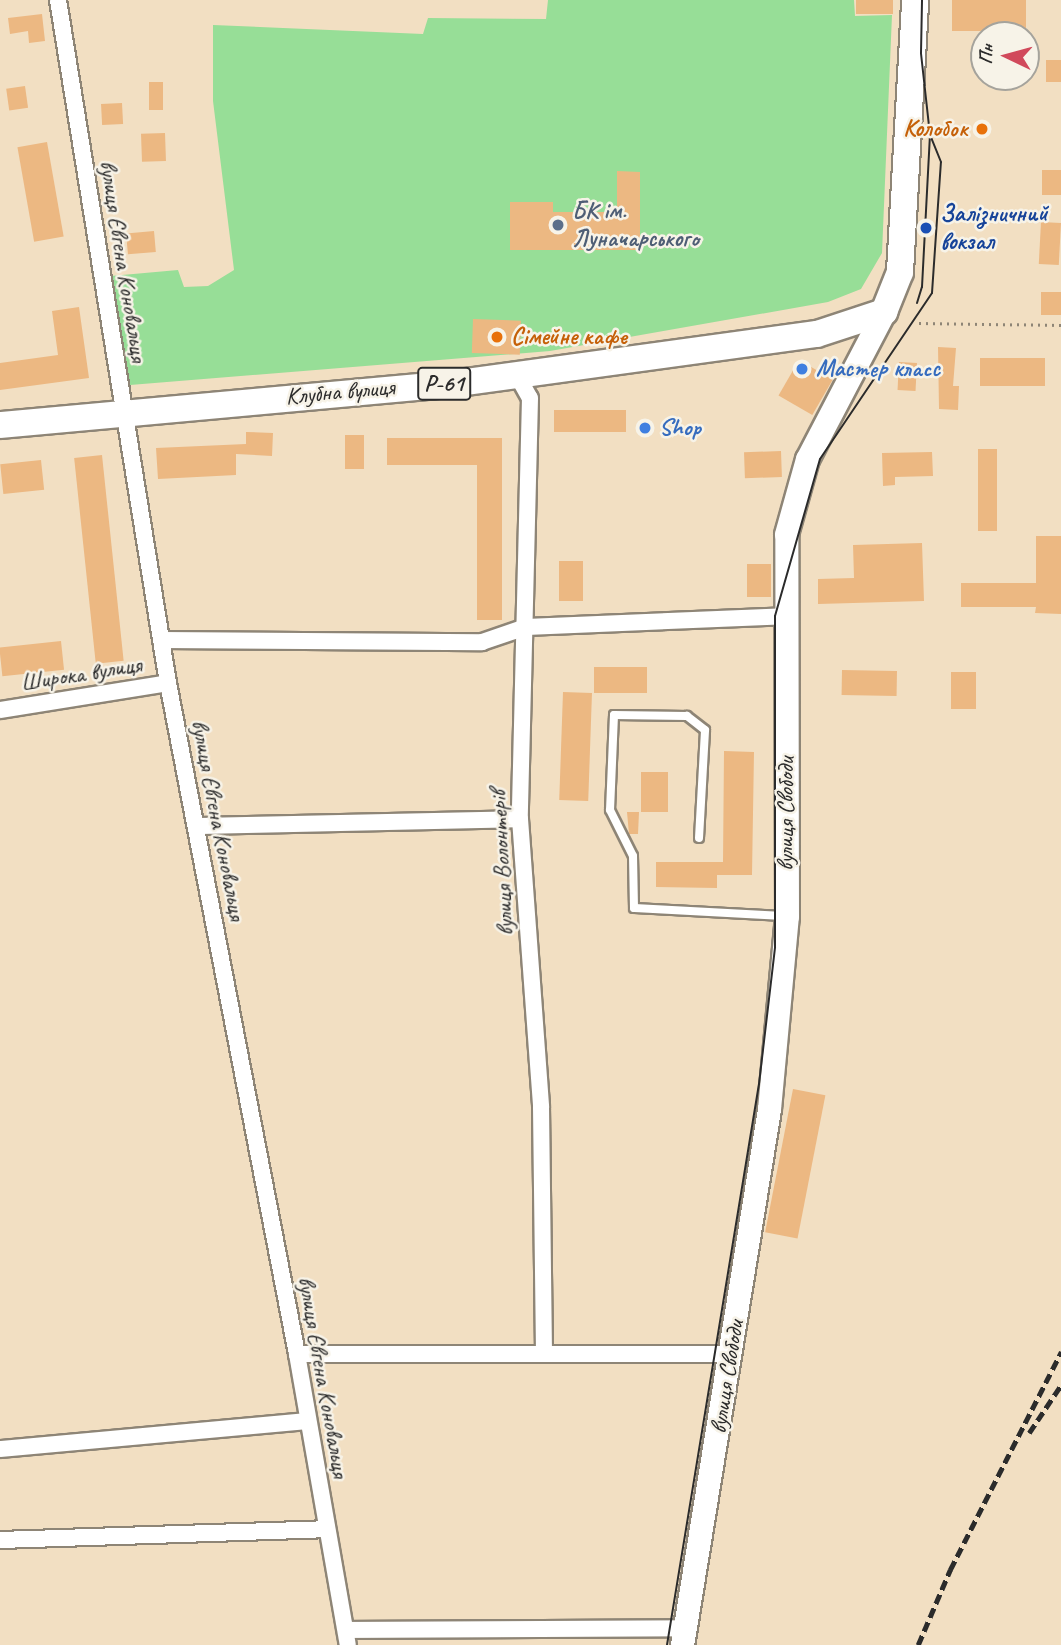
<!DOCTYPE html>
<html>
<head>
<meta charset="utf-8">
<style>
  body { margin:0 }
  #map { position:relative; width:1061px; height:1645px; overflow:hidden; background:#f2dfc2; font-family:Caveat,sans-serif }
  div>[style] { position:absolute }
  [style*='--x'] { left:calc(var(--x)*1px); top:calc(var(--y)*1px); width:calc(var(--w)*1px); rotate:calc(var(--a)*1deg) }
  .green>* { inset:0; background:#97de97 }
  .building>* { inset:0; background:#ecb882; transform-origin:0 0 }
  .path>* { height:2.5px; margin-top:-1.25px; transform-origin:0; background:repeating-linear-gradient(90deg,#8e8576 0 2px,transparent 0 7px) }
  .roads { filter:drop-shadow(2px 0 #8e8576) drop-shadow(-2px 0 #8e8576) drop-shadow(0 2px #8e8576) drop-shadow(0 -2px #8e8576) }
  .lane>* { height:8px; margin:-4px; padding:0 4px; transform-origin:4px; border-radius:4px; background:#fff }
  .street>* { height:16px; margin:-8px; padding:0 8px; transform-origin:8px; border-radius:8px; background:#fff }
  .secondary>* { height:23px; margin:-11.5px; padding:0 11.5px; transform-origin:11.5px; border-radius:11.5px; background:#fff }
  .primary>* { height:26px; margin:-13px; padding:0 13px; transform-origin:13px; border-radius:13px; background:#fff }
  .tram>* { height:2px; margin:-1px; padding:0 1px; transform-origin:1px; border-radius:1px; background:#2b2b2b }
  .rail>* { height:4.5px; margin-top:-2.25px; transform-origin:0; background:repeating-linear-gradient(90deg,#2b2b2b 0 10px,transparent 0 15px) }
  .dots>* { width:19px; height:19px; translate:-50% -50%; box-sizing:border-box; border:4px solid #f7f3e8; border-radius:50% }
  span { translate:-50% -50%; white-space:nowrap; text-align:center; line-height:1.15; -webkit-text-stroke:5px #f7f3e8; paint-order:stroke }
  .shield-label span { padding:2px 5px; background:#f7f3e8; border:2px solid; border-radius:5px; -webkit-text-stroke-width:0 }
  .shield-label { font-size:23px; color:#2b2b2b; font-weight:700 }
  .food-label { font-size:24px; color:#c56008; font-weight:700 }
  .right { translate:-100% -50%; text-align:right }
  .left { translate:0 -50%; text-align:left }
  .service-label { font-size:24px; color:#4e5e75; font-weight:700 }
  .transit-label { font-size:24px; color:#164399; font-weight:700 }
  .street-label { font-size:24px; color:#2b2b2b }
  .shop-label { font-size:24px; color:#366cbe; font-weight:700 }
  .north { position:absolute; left:970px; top:21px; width:70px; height:70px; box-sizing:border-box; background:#f7f3e8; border:2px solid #a5a39c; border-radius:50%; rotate:275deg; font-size:19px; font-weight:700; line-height:28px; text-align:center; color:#2b2b2b }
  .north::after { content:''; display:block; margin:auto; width:24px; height:32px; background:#d1495b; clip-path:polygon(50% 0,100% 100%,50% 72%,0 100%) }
</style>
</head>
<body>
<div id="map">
  <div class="green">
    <div style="clip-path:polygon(548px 0,854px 0,855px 16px,892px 15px,882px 253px,861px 289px,828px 302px,550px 351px,130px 385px,111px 276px,178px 270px,184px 287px,208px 286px,234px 270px,213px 101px,213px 25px,423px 34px,428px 18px,546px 19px)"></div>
  </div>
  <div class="building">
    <div style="left:856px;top:0;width:37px;height:14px"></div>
    <div style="left:952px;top:0;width:74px;height:31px"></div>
    <div style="clip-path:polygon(42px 14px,45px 41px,29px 43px,28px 31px,10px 34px,8px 18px)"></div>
    <div style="left:1046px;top:60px;width:15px;height:22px"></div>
    <div style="left:149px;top:82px;width:14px;height:28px"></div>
    <div style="left:25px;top:86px;width:22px;height:19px;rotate:82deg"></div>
    <div style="left:122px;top:103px;width:21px;height:21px;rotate:87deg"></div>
    <div style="left:165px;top:133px;width:28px;height:24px;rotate:88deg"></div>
    <div style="left:47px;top:142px;width:96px;height:30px;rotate:80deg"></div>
    <div style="left:1042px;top:170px;width:19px;height:25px"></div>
    <div style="clip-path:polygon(617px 171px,640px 172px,640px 250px,510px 250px,510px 202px,553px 202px,553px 212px,617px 212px)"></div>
    <div style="left:1041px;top:222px;width:20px;height:42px;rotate:3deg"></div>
    <div style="left:154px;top:231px;width:21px;height:28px;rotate:85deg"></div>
    <div style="left:1041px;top:292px;width:20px;height:23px"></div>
    <div style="clip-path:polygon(79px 307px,89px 378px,0 390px,0 363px,58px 355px,52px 311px)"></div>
    <div style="left:473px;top:319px;width:48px;height:34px;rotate:2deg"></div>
    <div style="clip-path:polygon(938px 347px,956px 348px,953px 386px,959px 386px,958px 410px,939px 409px)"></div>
    <div style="left:980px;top:358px;width:65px;height:28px"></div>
    <div style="left:799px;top:360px;width:39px;height:41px;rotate:30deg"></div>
    <div style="left:899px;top:362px;width:18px;height:28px;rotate:3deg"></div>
    <div style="left:626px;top:410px;width:22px;height:72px;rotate:90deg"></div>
    <div style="clip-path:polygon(246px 432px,273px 433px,272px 456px,236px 454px,236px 475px,158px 479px,156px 448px,246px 444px)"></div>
    <div style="left:345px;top:435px;width:19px;height:34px"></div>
    <div style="clip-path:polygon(387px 438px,502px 438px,502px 620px,477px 620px,477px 465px,387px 465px)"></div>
    <div style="left:978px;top:449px;width:19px;height:82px"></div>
    <div style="left:781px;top:451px;width:26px;height:37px;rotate:88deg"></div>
    <div style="clip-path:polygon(932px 452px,933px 476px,895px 477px,895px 485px,883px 486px,882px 453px)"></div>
    <div style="left:102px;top:455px;width:207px;height:28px;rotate:84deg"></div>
    <div style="left:41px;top:460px;width:30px;height:41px;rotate:84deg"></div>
    <div style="clip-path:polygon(1036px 536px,1061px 536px,1061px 614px,1035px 613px,1036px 607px,961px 607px,961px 583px,1036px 583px)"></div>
    <div style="clip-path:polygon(922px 543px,924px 601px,818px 604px,818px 579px,854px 578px,853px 545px)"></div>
    <div style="left:583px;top:561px;width:40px;height:24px;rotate:90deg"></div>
    <div style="left:747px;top:564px;width:24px;height:33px"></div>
    <div style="left:61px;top:641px;width:29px;height:62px;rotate:84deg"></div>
    <div style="left:594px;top:667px;width:53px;height:26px"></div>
    <div style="left:842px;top:670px;width:55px;height:25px;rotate:1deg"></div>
    <div style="left:951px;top:672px;width:25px;height:37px"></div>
    <div style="left:563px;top:692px;width:29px;height:108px;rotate:2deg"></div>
    <div style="clip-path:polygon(724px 751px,754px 752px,752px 875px,717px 875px,717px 888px,656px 887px,656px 862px,723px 862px)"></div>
    <div style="left:641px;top:772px;width:27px;height:40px"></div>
    <div style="clip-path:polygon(627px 812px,639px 812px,638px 834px,629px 834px)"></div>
    <div style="left:793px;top:1089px;width:33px;height:146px;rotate:11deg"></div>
  </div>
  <div class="path">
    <div style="--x:919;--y:323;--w:142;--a:0.8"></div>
  </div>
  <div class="roads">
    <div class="lane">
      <div style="--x:699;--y:838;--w:108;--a:-86.8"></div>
      <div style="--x:705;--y:730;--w:23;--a:-142"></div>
      <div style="--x:687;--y:716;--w:73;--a:-179.2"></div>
      <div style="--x:614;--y:715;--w:95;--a:92.4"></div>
      <div style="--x:610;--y:810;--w:51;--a:63.4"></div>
      <div style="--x:633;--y:856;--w:52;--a:88.9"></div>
      <div style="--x:634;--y:908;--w:150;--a:3.1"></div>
    </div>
    <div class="street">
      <div style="--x:58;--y:0;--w:692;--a:80.85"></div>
      <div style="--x:168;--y:683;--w:683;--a:79.12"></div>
      <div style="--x:297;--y:1354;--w:295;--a:80.1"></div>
      <div style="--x:517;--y:375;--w:26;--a:61"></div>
      <div style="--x:530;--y:398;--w:421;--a:91.4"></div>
      <div style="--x:520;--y:819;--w:289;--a:85.8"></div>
      <div style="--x:541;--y:1107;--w:244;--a:89.3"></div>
      <div style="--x:161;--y:640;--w:321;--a:0.4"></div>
      <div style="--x:482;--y:642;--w:46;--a:-18.8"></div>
      <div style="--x:526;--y:627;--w:259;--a:-2.4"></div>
      <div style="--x:0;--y:710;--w:170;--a:-9.1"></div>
      <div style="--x:196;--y:826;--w:324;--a:-1.2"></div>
      <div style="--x:297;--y:1354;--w:434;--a:0"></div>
      <div style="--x:0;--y:1449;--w:309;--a:-5.2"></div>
      <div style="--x:0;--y:1540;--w:327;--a:-1.9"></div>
      <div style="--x:346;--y:1630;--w:338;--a:-0.3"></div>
    </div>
    <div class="secondary">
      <div style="--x:682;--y:1645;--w:543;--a:-80.78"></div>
      <div style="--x:769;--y:1109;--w:194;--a:-84.7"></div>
      <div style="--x:787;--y:916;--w:382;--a:-90.1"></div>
      <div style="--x:786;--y:534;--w:78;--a:-74.4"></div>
      <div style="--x:807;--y:459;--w:166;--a:-62.4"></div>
    </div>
    <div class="primary">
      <div style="--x:0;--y:425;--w:460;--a:-5.2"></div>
      <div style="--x:458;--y:383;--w:362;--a:-7.8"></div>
      <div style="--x:817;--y:334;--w:71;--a:-18.2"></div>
      <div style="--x:884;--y:312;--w:43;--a:-68.2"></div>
      <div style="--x:900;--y:272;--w:272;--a:-86.8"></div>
    </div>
  </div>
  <div class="tram">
    <div style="--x:917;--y:303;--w:17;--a:-73"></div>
    <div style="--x:922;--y:287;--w:152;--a:-87"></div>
    <div style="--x:930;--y:135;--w:82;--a:-96.3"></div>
    <div style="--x:921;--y:53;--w:53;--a:-88.9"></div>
    <div style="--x:667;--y:1645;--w:568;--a:-80.69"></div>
    <div style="--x:759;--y:1084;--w:138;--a:-83.3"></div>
    <div style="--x:775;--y:947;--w:331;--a:-90"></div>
    <div style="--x:775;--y:616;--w:163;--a:-74"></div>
    <div style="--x:820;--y:459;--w:200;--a:-56"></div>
    <div style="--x:932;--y:293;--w:131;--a:-86.1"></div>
    <div style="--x:941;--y:162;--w:29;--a:-112"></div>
  </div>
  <div class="rail">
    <div style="--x:1029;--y:1433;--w:58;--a:-56.3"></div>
    <div style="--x:918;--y:1645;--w:82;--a:-66.9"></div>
    <div style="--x:950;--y:1570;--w:245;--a:-63"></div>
  </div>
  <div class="dots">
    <div style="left:982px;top:129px;background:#e8710a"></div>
    <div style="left:558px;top:225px;background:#5c6f8a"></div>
    <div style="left:926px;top:228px;background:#1a4fb4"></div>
    <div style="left:497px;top:337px;background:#e8710a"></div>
    <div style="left:802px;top:369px;background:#3f7fe0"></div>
    <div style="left:645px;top:428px;background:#3f7fe0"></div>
  </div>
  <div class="shield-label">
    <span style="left:444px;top:384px">Р-61</span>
  </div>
  <div class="food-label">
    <span class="right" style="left:968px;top:129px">Колобок</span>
    <span class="left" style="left:511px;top:337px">Сімейне кафе</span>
  </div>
  <div class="service-label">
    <span class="left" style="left:572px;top:225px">БК ім.<br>Луначарського</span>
  </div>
  <div class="transit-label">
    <span class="left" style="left:940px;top:228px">Залізничний<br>вокзал</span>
  </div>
  <div class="street-label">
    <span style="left:123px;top:261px;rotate:81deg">вулиця Євгена Коновальця</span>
    <span style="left:340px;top:392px;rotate:-5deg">Клубна вулиця</span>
    <span style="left:81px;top:674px;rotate:-9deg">Широка вулиця</span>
    <span style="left:786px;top:814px;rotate:-90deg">вулиця Свободи</span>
    <span style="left:218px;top:820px;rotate:79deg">вулиця Євгена Коновальця</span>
    <span style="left:502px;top:863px;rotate:-93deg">вулиця Волонтерів</span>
    <span style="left:323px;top:1377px;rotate:80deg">вулиця Євгена Коновальця</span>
    <span style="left:727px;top:1377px;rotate:-81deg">вулиця Свободи</span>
  </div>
  <div class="shop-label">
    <span class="left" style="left:816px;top:369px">Мастер класс</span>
    <span class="left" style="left:659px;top:428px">Shop</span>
  </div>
  <div class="north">Пн</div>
</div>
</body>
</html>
